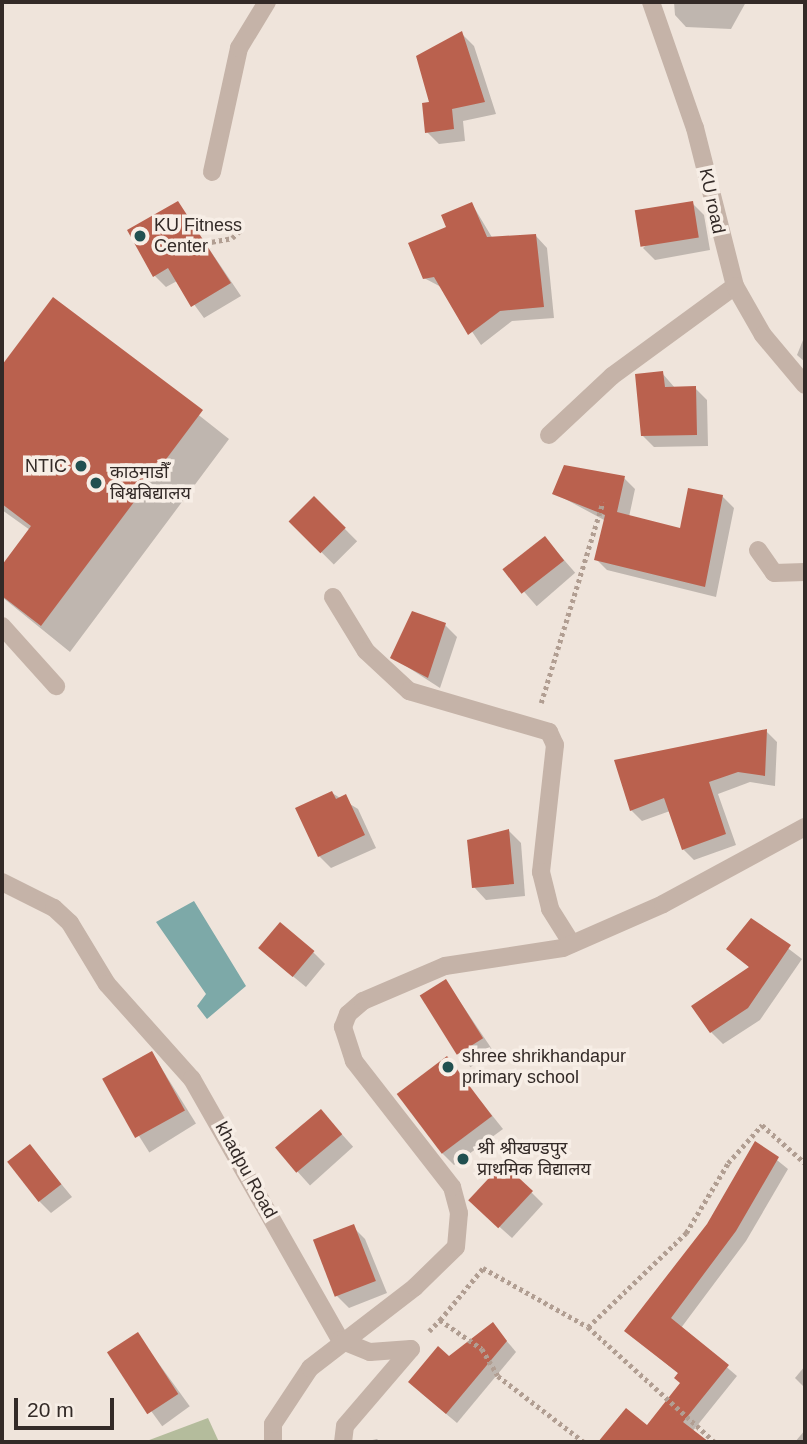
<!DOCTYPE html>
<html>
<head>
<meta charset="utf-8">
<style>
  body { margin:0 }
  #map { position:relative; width:807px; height:1444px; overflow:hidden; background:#efe4db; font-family:Helvetica,"Noto Sans Devanagari",sans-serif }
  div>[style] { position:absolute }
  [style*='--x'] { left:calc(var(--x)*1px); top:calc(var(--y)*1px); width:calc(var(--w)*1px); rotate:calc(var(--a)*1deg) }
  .green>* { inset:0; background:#b4bc9c }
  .water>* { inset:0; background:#7da9a8 }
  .shadow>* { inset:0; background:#0003; transform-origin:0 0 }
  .building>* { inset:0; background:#ba614e; transform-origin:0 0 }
  .path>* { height:4.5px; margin-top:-2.25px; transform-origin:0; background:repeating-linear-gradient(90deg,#b19e92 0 3.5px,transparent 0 7px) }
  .service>* { height:18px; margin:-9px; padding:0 9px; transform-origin:9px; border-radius:9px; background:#c5b3a8 }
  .minor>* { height:18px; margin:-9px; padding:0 9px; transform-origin:9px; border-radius:9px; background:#c5b3a8 }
  .tertiary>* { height:18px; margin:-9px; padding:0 9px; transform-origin:9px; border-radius:9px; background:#c5b3a8 }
  .dots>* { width:19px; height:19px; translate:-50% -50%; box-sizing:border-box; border:4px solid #f7eee6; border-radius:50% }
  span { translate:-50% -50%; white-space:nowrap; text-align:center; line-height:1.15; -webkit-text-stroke:7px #f7eee6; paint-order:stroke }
  .street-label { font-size:18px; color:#332a27 }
  .poi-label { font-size:18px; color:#332a27 }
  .left { translate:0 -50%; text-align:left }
  .right { translate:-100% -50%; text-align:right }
  .frame { position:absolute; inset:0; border:4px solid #332a27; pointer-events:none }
  .scale { position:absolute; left:14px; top:1398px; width:100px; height:32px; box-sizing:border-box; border:4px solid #332a27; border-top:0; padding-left:9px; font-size:21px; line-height:24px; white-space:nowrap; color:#332a27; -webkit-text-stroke:5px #f7eee6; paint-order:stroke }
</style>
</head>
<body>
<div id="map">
  <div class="green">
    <div style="clip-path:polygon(208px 1418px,219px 1442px,144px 1442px)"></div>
  </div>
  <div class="water">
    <div style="clip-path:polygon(194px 901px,246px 986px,207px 1019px,197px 1006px,206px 994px,156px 922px)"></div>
  </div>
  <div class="shadow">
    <div style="clip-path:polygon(674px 2px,746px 2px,731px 29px,686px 27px,675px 15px)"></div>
    <div style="clip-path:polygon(462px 34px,474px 46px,496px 114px,463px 121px,465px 141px,439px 144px,427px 132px,431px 104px)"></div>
    <div style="clip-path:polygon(178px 203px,241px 296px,204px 318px,177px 281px,166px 287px,154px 275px)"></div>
    <div style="clip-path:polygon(692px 203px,704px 215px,710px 250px,655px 260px,643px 248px)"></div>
    <div style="clip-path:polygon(472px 204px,493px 239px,536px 236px,547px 248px,554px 318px,512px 321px,481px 345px,443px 288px,424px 278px,448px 228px)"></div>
    <div style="clip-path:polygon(53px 300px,229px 439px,70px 652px,2px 597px,2px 568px,30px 530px,2px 510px,2px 368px)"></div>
    <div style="clip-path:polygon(805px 335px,805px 362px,797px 355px)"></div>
    <div style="clip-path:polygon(662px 373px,675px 388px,695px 388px,707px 400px,708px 446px,654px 447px,642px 435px)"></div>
    <div style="clip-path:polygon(624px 478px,635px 489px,629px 517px,681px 531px,722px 496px,734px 508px,716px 597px,607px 570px,596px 559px,606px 521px,554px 493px)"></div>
    <div style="left:314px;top:498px;width:61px;height:33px;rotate:45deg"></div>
    <div style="left:545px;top:538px;width:46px;height:51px;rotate:49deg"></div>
    <div style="clip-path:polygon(445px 625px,457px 637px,440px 688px,392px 657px)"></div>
    <div style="clip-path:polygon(766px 731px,777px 742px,775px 786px,750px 782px,718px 794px,736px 845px,694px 860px,683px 849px,670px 811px,642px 821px,631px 810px)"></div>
    <div style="clip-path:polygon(332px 793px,358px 809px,376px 848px,331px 868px,319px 856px)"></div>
    <div style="clip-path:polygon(509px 831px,521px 843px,525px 896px,486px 900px,474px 887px)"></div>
    <div style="clip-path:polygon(751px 920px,802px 959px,760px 1020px,723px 1044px,711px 1032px,750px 968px,729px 949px)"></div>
    <div style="clip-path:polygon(313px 952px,325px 964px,306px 987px,273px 960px)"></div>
    <div style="left:446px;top:981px;width:85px;height:28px;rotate:56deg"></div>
    <div style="left:152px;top:1053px;width:83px;height:55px;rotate:58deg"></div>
    <div style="clip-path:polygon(447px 1059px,503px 1129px,454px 1165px,442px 1153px)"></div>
    <div style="left:321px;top:1111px;width:48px;height:58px;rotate:48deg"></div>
    <div style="clip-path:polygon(756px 1143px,788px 1169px,746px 1241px,681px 1328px,737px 1376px,692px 1432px,697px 1442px,602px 1442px,626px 1410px,647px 1427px,682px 1384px,679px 1374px,626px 1331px,709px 1225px)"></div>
    <div style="clip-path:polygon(30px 1146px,72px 1197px,51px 1213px,39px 1201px)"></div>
    <div style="clip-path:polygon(531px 1192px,543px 1204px,512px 1238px,484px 1213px)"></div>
    <div style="clip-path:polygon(353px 1227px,365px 1239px,387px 1293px,349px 1308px,337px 1296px)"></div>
    <div style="clip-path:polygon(493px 1325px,516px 1352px,457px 1423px,420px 1392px,449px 1358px)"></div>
    <div style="left:138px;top:1335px;width:88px;height:34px;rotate:54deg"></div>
    <div style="clip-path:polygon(805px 1366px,805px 1388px,795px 1378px)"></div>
    <div style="clip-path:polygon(805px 1430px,805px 1442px,795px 1442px)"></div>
    <div style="clip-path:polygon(377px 1439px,380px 1442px,363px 1442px)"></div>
  </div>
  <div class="building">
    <div style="clip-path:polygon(462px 31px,485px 102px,452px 109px,454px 129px,425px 133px,422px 103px,429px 102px,416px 56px)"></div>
    <div style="clip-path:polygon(178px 201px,231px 283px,191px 307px,168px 268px,153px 277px,127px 230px)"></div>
    <div style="left:693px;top:201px;width:37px;height:59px;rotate:81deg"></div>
    <div style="clip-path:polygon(472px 202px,487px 237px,536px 234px,544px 307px,500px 311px,468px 335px,434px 277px,423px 279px,408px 243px,446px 227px,441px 215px)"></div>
    <div style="clip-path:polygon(53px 297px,203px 410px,41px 626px,2px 596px,2px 565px,31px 526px,2px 504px,2px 365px)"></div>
    <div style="clip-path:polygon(663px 371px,665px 387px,696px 386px,697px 435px,641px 436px,635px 374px)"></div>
    <div style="clip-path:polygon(564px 465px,625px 476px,617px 512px,680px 528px,688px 488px,723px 495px,705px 587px,594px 560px,605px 515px,552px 494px)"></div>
    <div style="left:314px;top:496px;width:45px;height:36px;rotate:45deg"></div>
    <div style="left:545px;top:536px;width:31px;height:54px;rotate:52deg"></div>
    <div style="clip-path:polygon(412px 611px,446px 623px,428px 678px,390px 658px)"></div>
    <div style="clip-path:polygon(767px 729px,765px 776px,738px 772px,709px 782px,726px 834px,682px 850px,664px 798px,630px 811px,614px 760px)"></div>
    <div style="clip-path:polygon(332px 791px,336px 799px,346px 794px,365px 835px,318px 857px,295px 808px)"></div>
    <div style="clip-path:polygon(509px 829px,514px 884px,472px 888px,467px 840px)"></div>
    <div style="clip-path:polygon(751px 918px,791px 945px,748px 1008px,710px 1033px,691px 1006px,749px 967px,726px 949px)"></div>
    <div style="left:280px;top:922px;width:45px;height:34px;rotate:40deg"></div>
    <div style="left:446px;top:979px;width:70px;height:31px;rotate:58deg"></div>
    <div style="left:152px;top:1051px;width:68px;height:57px;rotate:61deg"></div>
    <div style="left:447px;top:1056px;width:75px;height:63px;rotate:53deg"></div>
    <div style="left:321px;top:1109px;width:33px;height:60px;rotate:50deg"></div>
    <div style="clip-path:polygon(755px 1141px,779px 1157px,736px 1231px,671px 1318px,729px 1365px,683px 1422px,709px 1442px,598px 1442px,626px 1408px,647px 1425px,680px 1383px,674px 1378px,678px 1373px,624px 1331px,707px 1224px)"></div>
    <div style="left:30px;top:1144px;width:51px;height:29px;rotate:52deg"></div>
    <div style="left:503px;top:1163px;width:41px;height:51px;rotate:43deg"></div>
    <div style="left:354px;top:1224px;width:61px;height:44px;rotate:69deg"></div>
    <div style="clip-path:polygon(493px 1322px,507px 1341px,446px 1414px,408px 1382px,438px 1346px,449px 1356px)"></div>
    <div style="left:138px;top:1332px;width:74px;height:37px;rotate:57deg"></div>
  </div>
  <div class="path">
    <div style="--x:205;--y:243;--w:27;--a:-10"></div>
    <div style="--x:232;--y:238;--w:12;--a:-42"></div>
    <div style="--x:541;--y:703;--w:210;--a:-72.9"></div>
    <div style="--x:440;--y:1320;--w:67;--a:-50.4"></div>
    <div style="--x:483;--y:1268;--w:120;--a:29.3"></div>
    <div style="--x:588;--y:1327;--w:171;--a:42.2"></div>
    <div style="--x:588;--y:1327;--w:136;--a:-43.8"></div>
    <div style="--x:686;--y:1233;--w:82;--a:-59"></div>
    <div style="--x:728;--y:1163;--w:51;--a:-48.2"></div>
    <div style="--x:762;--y:1125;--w:57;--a:41.5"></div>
    <div style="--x:429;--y:1331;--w:16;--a:-45"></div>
    <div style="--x:440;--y:1320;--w:51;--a:34.6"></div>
    <div style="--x:482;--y:1349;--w:31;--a:59"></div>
    <div style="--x:498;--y:1376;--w:108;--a:37.5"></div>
  </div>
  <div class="service">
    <div style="--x:212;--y:172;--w:127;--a:-77.7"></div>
    <div style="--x:239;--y:48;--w:54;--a:-58.7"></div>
    <div style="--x:758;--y:550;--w:28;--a:55"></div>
    <div style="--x:774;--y:573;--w:31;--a:-2"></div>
    <div style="--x:2;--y:626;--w:81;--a:48"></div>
  </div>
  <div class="minor">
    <div style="--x:549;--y:435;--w:86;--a:-43.1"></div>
    <div style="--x:612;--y:376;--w:152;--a:-36.2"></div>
    <div style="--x:333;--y:597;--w:63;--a:58.6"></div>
    <div style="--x:366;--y:651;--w:59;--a:42.9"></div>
    <div style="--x:409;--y:691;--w:146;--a:16.3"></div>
    <div style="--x:549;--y:732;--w:14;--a:65"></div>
    <div style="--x:555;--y:745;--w:128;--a:96.3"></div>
    <div style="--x:541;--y:872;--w:38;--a:76"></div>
    <div style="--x:550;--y:909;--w:41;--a:57.8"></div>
    <div style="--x:2;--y:882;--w:58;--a:26.6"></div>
    <div style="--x:54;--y:908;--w:22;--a:43"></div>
    <div style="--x:70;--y:923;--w:71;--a:58.8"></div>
    <div style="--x:107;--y:984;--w:127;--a:48.2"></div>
    <div style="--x:192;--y:1079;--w:300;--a:60.4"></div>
    <div style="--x:340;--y:1340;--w:32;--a:22"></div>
    <div style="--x:370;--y:1352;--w:41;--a:-4.2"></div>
    <div style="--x:411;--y:1349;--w:101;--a:130.6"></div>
    <div style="--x:345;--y:1426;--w:16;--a:97"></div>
  </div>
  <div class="tertiary">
    <div style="--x:651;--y:2;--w:133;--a:70.8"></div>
    <div style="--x:695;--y:128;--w:163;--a:75.8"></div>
    <div style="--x:735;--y:286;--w:56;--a:60.3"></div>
    <div style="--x:763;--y:335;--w:65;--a:50"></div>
    <div style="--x:273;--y:1442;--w:18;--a:-90"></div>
    <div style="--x:273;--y:1424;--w:67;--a:-56.5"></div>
    <div style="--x:310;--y:1368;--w:133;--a:-37.6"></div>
    <div style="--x:415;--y:1287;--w:57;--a:-44.3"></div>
    <div style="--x:456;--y:1247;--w:34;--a:-85"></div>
    <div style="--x:459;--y:1213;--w:27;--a:-105"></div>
    <div style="--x:452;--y:1187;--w:160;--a:-127.9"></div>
    <div style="--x:354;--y:1061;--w:36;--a:-108"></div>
    <div style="--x:343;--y:1027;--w:14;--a:-69"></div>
    <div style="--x:348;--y:1014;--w:20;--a:-41"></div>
    <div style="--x:363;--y:1001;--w:89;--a:-23.1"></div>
    <div style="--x:445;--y:966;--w:119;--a:-8.7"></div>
    <div style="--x:563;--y:948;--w:109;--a:-23.7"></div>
    <div style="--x:663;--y:904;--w:162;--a:-28.5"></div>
  </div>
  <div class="dots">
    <div style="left:140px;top:236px;background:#215050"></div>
    <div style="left:81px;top:466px;background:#215050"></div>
    <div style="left:96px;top:483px;background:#215050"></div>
    <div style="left:448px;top:1067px;background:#215050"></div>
    <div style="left:463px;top:1159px;background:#215050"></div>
  </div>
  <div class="street-label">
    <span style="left:712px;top:201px;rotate:78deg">KU road</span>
    <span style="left:246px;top:1170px;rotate:61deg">khadpu Road</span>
  </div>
  <div class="poi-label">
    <span class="left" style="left:154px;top:236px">KU Fitness<br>Center</span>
    <span class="right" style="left:67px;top:466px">NTIC</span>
    <span class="left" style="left:110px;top:483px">काठमाडौँ<br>बिश्वबिद्यालय</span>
    <span class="left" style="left:462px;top:1067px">shree shrikhandapur<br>primary school</span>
    <span class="left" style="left:477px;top:1159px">श्री श्रीखण्डपुर<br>प्राथमिक विद्यालय</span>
  </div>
  <div class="frame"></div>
  <div class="scale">20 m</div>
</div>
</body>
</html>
